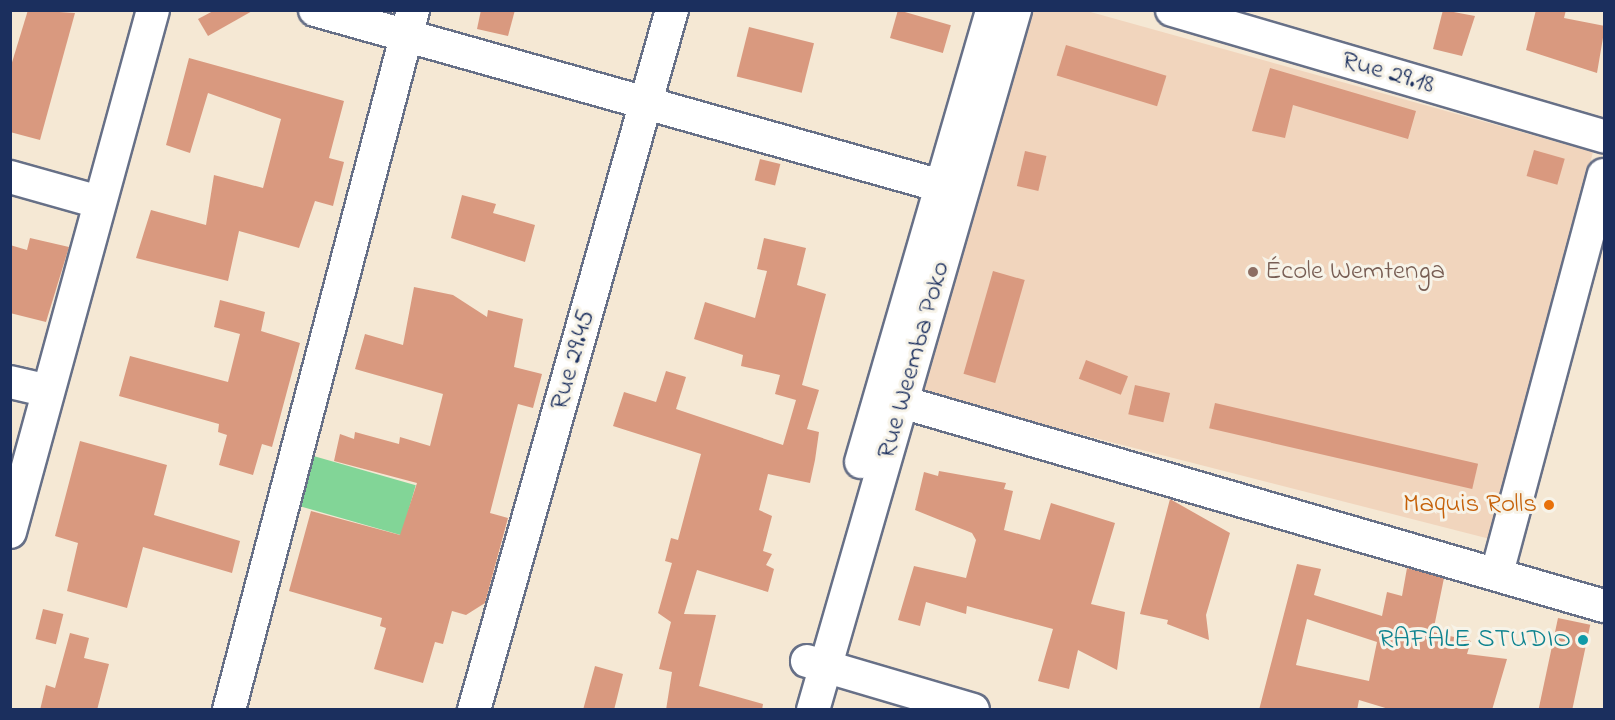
<!DOCTYPE html>
<html>
<head>
<meta charset="utf-8">
<style>
  body { margin:0 }
  #map { position:relative; width:1615px; height:720px; overflow:hidden; background:#f5e8d4; font-family:"Indie Flower",sans-serif }
  div>[style] { position:absolute }
  [style*='--x'] { left:calc(var(--x)*1px); top:calc(var(--y)*1px); width:calc(var(--w)*1px); rotate:calc(var(--a)*1deg) }
  .built>* { inset:0; background:#f1d5bd }
  .green>* { inset:0; background:#82d597; transform-origin:0 0 }
  .building>* { inset:0; background:#d9997f; transform-origin:0 0 }
  .roads { filter:drop-shadow(2px 0 #677087) drop-shadow(-2px 0 #677087) drop-shadow(0 2px #677087) drop-shadow(0 -2px #677087) }
  .minor>* { height:32px; margin:-16px; padding:0 16px; transform-origin:16px; border-radius:16px; background:#fff }
  .dots>* { width:16px; height:16px; translate:-50% -50%; box-sizing:border-box; border:3px solid #f7f3e8; border-radius:50% }
  span { translate:-50% -50%; white-space:nowrap; text-align:center; line-height:1.15; -webkit-text-stroke:6px #f7f3e8; paint-order:stroke }
  .street-label { font-size:27px; color:#1b2f5e }
  .education-label { font-size:27px; color:#785e54 }
  .left { translate:0 -50%; text-align:left }
  .food-label { font-size:27px; color:#c56008 }
  .right { translate:-100% -50%; text-align:right }
  .culture-label { font-size:27px; color:#0d838f }
  .frame { position:absolute; inset:0; border:12px solid #1b2f5e; pointer-events:none }
</style>
</head>
<body>
<div id="map">
  <div class="built">
    <div style="clip-path:polygon(1020px 11px,1087px 11px,1593px 152px,1490px 539px,912px 391px)"></div>
  </div>
  <div class="green">
    <div style="left:310px;top:455px;width:110px;height:52px;rotate:16deg"></div>
  </div>
  <div class="building">
    <div style="clip-path:polygon(28px 10px,75px 13px,40px 140px,10px 132px,10px 69px)"></div>
    <div style="clip-path:polygon(215px 10px,254px 10px,208px 36px,198px 19px)"></div>
    <div style="clip-path:polygon(481px 10px,515px 10px,508px 36px,477px 29px)"></div>
    <div style="left:898px;top:10px;width:55px;height:29px;rotate:16deg"></div>
    <div style="clip-path:polygon(1443px 10px,1475px 16px,1462px 56px,1433px 49px)"></div>
    <div style="clip-path:polygon(1536px 10px,1566px 10px,1564px 18px,1605px 26px,1597px 73px,1526px 50px)"></div>
    <div style="left:749px;top:27px;width:67px;height:51px;rotate:14deg"></div>
    <div style="left:1066px;top:45px;width:105px;height:32px;rotate:17deg"></div>
    <div style="clip-path:polygon(189px 58px,344px 101px,329px 158px,344px 162px,333px 206px,315px 201px,299px 248px,239px 231px,228px 281px,136px 258px,151px 210px,206px 225px,214px 175px,263px 188px,281px 119px,208px 93px,190px 153px,166px 145px)"></div>
    <div style="clip-path:polygon(1270px 68px,1416px 111px,1408px 139px,1293px 105px,1285px 138px,1252px 131px)"></div>
    <div style="left:1534px;top:150px;width:32px;height:27px;rotate:16deg"></div>
    <div style="left:1025px;top:151px;width:22px;height:36px;rotate:13deg"></div>
    <div style="left:760px;top:159px;width:21px;height:22px;rotate:14deg"></div>
    <div style="clip-path:polygon(462px 195px,496px 204px,493px 213px,535px 225px,525px 262px,451px 238px)"></div>
    <div style="clip-path:polygon(30px 238px,69px 247px,46px 322px,10px 313px,10px 245px,27px 250px)"></div>
    <div style="clip-path:polygon(764px 238px,806px 248px,797px 285px,826px 294px,802px 385px,819px 390px,807px 429px,819px 432px,815px 460px,810px 483px,768px 474px,759px 510px,772px 516px,763px 551px,772px 554px,766px 565px,774px 569px,768px 592px,697px 570px,684px 614px,716px 615px,699px 686px,763px 704px,762px 710px,666px 710px,672px 672px,659px 669px,671px 622px,658px 613px,672px 563px,665px 561px,671px 538px,678px 540px,701px 454px,613px 426px,624px 392px,656px 402px,666px 371px,686px 377px,676px 409px,783px 445px,796px 400px,775px 394px,780px 375px,741px 366px,743px 355px,694px 339px,705px 302px,755px 318px,767px 271px,757px 269px)"></div>
    <div style="left:993px;top:271px;width:33px;height:107px;rotate:16deg"></div>
    <div style="clip-path:polygon(414px 287px,453px 295px,487px 317px,488px 310px,523px 319px,514px 367px,542px 374px,533px 408px,518px 404px,490px 513px,508px 518px,485px 603px,466px 615px,452px 611px,443px 644px,435px 642px,423px 683px,374px 669px,386px 628px,380px 626px,382px 618px,289px 591px,311px 511px,400px 535px,417px 483px,334px 461px,340px 434px,354px 439px,355px 432px,399px 444px,400px 437px,430px 446px,443px 394px,355px 369px,365px 334px,403px 345px)"></div>
    <div style="clip-path:polygon(220px 300px,265px 312px,261px 331px,300px 343px,272px 447px,262px 444px,253px 475px,219px 465px,227px 435px,218px 432px,219px 424px,119px 396px,130px 356px,228px 382px,240px 334px,214px 327px)"></div>
    <div style="left:1086px;top:360px;width:45px;height:20px;rotate:21deg"></div>
    <div style="left:1135px;top:385px;width:36px;height:30px;rotate:13deg"></div>
    <div style="left:1215px;top:403px;width:270px;height:26px;rotate:13deg"></div>
    <div style="clip-path:polygon(80px 441px,167px 465px,154px 515px,240px 541px,232px 573px,143px 547px,127px 608px,67px 591px,78px 543px,55px 536px)"></div>
    <div style="clip-path:polygon(939px 471px,1006px 483px,1004px 489px,1013px 491px,1004px 530px,1040px 540px,1051px 503px,1115px 523px,1091px 604px,1125px 612px,1117px 670px,1078px 650px,1069px 689px,1038px 681px,1053px 629px,967px 606px,966px 614px,926px 602px,920px 626px,898px 620px,914px 566px,966px 578px,976px 540px,972px 533px,915px 510px,924px 472px,938px 476px)"></div>
    <div style="clip-path:polygon(1170px 499px,1230px 533px,1206px 615px,1209px 640px,1167px 624px,1168px 620px,1140px 614px)"></div>
    <div style="clip-path:polygon(evenodd,1297px 564px,1321px 569px,1314px 595px,1382px 616px,1387px 592px,1402px 596px,1407px 568px,1444px 578px,1433px 632px,1471px 641px,1467px 654px,1507px 659px,1492px 710px,1392px 710px,1359px 700px,1357px 710px,1259px 710px,1297px 564px,1307px 619px,1377px 642px,1369px 681px,1296px 665px,1307px 619px)"></div>
    <div style="left:43px;top:609px;width:21px;height:31px;rotate:14deg"></div>
    <div style="left:1558px;top:618px;width:33px;height:95px;rotate:12deg"></div>
    <div style="clip-path:polygon(70px 633px,89px 638px,84px 658px,109px 664px,97px 710px,40px 710px,46px 685px,55px 688px)"></div>
    <div style="clip-path:polygon(595px 666px,623px 674px,614px 710px,583px 710px)"></div>
  </div>
  <div class="roads">
    <div class="minor">
      <div style="--x:315;--y:10;--w:650;--a:15.7"></div>
      <div style="--x:1172;--y:10;--w:450;--a:16.3"></div>
      <div style="--x:10;--y:177;--w:92;--a:15.7"></div>
      <div style="--x:10;--y:382;--w:36;--a:13"></div>
      <div style="--x:881;--y:396;--w:753;--a:16.2"></div>
      <div style="--x:861;--y:462;--w:471;--a:-73.8"></div>
      <div style="--x:10;--y:532;--w:541;--a:-74.68"></div>
      <div style="--x:1497;--y:573;--w:412;--a:-75"></div>
      <div style="--x:807;--y:661;--w:173;--a:16.4"></div>
      <div style="--x:229;--y:710;--w:724;--a:-75.27"></div>
      <div style="--x:474;--y:710;--w:727;--a:-74.21"></div>
      <div style="--x:813;--y:710;--w:729;--a:-73.9"></div>
    </div>
  </div>
  <div class="dots">
    <div style="left:1253px;top:272px;background:#8d6e63"></div>
    <div style="left:1549px;top:505px;background:#e8710a"></div>
    <div style="left:1583px;top:640px;background:#0f9aa8"></div>
  </div>
  <div class="street-label">
    <span style="left:1388px;top:73px;rotate:16deg">Rue 29.18</span>
    <span style="left:573px;top:360px;rotate:-74deg">Rue 29.45</span>
    <span style="left:914px;top:360px;rotate:-74deg">Rue Weemba Poko</span>
  </div>
  <div class="education-label">
    <span class="left" style="left:1265px;top:272px">École Wemtenga</span>
  </div>
  <div class="food-label">
    <span class="right" style="left:1537px;top:505px">Maquis Rolls</span>
  </div>
  <div class="culture-label">
    <span class="right" style="left:1571px;top:640px">RAFALE STUDIO</span>
  </div>
  <div class="frame"></div>
</div>
</body>
</html>
